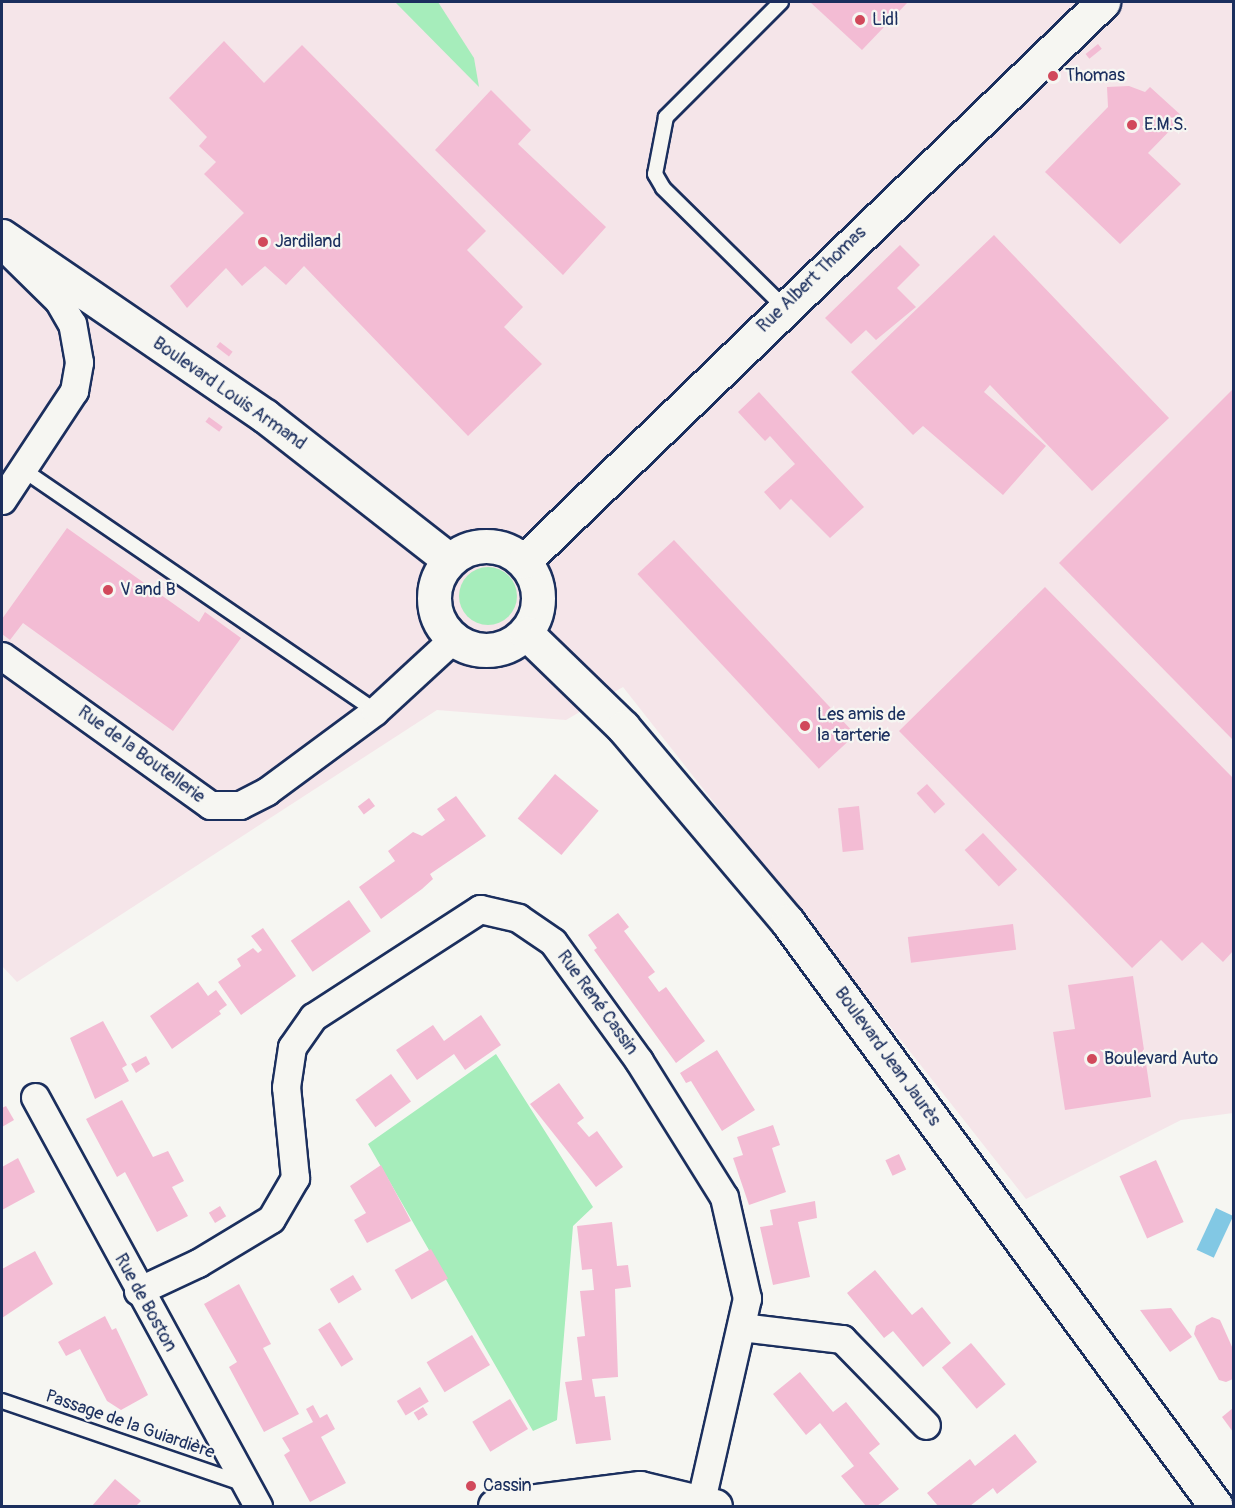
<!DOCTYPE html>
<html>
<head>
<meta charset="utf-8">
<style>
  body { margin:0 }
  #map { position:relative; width:1235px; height:1508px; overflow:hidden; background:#f6f6f2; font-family:Pangolin,sans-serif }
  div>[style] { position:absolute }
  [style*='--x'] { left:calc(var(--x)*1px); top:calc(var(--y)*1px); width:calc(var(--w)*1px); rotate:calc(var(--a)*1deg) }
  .built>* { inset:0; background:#f5e5e9 }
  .green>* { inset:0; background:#a6edbb }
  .round { border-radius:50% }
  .water>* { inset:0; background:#82c8e4; transform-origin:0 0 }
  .building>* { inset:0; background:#f3bcd4; transform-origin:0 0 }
  .roads { filter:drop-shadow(2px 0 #1b2f5e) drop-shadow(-2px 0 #1b2f5e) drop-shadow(0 2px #1b2f5e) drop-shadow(0 -2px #1b2f5e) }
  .lane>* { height:14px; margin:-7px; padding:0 7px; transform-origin:7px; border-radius:7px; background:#f6f6f2 }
  .street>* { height:27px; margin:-13.5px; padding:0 13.5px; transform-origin:13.5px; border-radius:13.5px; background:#f6f6f2 }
  .secondary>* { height:33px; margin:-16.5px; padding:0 16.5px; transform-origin:16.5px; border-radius:16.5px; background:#f6f6f2 }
  .secondary>.ring { margin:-16.5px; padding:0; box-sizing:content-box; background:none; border:33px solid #f6f6f2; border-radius:50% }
  .dots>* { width:16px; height:16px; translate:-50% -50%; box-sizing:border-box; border:3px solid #f6f6f2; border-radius:50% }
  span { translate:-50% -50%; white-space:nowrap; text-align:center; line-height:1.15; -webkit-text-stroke:4.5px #f6f6f2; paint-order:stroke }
  .poi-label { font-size:18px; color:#1b2f5e }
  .left { translate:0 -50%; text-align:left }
  .street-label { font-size:18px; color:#1b2f5e }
  .frame { position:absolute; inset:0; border:3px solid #1b2f5e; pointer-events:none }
</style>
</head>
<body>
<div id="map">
  <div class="built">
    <div style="clip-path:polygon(2px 2px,1233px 2px,1233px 1113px,1181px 1120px,1026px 1199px,623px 687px,566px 720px,437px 710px,17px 982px,2px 966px)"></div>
  </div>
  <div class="green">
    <div style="clip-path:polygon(395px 2px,438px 2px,474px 58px,479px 87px)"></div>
    <div class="round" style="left:459px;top:567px;width:58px;height:58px"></div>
    <div style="clip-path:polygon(496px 1054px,593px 1207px,573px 1226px,557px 1420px,533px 1431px,368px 1144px)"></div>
  </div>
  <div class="water">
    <div style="left:1216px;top:1208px;width:19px;height:46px;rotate:25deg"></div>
  </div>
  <div class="building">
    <div style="clip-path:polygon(810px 2px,908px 2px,862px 50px)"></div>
    <div style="clip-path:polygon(224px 41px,264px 83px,302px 45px,486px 231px,467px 250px,523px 307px,504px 327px,542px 364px,468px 436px,304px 266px,286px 285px,265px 266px,242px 286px,226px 268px,187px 308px,170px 286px,244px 213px,204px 174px,216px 162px,199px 146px,207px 137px,169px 98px)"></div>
    <div style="left:1098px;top:44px;width:6px;height:16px;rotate:51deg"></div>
    <div style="clip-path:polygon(1129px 86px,1145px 92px,1150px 87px,1183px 117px,1148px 153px,1181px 184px,1120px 244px,1045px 172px,1108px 107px,1107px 87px)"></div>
    <div style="clip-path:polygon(491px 90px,531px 130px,518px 144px,606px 227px,563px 275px,435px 150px)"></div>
    <div style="clip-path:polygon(994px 235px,1169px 418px,1092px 491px,990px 385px,984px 392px,1046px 446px,1003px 495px,923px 426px,913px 435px,851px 372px)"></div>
    <div style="clip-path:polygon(900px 245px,920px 265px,897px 288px,916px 307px,876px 340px,866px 330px,851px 344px,825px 318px)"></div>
    <div style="left:220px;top:342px;width:16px;height:6px;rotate:38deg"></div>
    <div style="clip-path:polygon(1233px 389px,1233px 740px,1059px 563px)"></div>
    <div style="clip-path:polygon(759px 392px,864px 507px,830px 538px,791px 499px,780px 510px,764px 492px,795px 464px,770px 436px,765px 441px,738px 412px)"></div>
    <div style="left:209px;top:417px;width:17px;height:6px;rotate:36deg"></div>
    <div style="clip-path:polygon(67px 528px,199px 622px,205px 612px,241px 638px,173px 731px,23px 623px,10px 640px,2px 634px,2px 619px)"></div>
    <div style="left:674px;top:540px;width:266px;height:50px;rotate:47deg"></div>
    <div style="clip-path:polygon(1045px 587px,1233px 778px,1233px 951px,1223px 962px,1202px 942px,1182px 961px,1161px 940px,1132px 968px,899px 731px)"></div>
    <div style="left:555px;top:774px;width:57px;height:58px;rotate:40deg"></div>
    <div style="left:927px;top:784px;width:27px;height:14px;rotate:48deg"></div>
    <div style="clip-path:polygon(456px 796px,486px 836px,430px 874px,433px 879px,422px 889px,381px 919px,359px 887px,395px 861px,388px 851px,413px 832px,422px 836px,445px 820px,437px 809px)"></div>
    <div style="left:369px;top:798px;width:10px;height:14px;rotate:53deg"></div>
    <div style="left:859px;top:806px;width:44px;height:21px;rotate:84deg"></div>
    <div style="left:983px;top:833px;width:50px;height:25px;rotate:47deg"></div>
    <div style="left:349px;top:900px;width:38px;height:71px;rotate:55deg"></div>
    <div style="clip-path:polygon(618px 913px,629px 927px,624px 931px,655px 972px,648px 977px,659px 992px,666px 987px,705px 1041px,676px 1063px,594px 950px,597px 948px,588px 935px)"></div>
    <div style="left:1013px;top:924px;width:26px;height:106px;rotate:83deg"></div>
    <div style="clip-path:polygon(263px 928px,296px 976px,241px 1015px,218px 982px,241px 966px,237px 959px,253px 948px,258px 953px,262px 950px,251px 936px)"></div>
    <div style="clip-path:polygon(1133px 976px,1151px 1097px,1065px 1110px,1053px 1032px,1075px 1029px,1068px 985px)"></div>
    <div style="clip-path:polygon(198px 982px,208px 996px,216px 990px,227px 1005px,219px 1011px,221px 1014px,172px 1049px,150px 1016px)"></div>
    <div style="clip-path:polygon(481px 1015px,501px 1045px,465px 1070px,454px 1054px,417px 1080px,396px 1050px,433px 1025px,444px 1041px)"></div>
    <div style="clip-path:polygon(103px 1021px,127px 1065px,122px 1068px,129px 1081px,95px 1099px,70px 1038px)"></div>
    <div style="clip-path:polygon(717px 1050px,755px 1110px,722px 1131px,691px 1081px,686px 1083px,680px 1073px)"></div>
    <div style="clip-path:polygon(146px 1056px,150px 1064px,136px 1073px,131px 1064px)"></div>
    <div style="left:391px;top:1074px;width:34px;height:44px;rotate:54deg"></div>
    <div style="clip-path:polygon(559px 1083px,584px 1118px,577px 1123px,589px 1137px,597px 1131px,623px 1167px,596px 1187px,530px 1104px)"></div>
    <div style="clip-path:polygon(122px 1100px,153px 1157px,168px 1151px,184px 1181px,172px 1187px,188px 1216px,157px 1232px,125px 1172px,117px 1177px,86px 1119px)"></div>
    <div style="clip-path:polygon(6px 1106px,14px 1120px,2px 1127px,2px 1108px)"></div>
    <div style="clip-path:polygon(773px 1125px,780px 1145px,772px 1148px,786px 1192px,749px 1205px,733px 1158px,743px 1155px,737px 1137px)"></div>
    <div style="left:899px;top:1154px;width:17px;height:15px;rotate:65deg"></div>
    <div style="clip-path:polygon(18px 1158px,35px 1192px,2px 1210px,2px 1167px)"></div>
    <div style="left:1156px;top:1160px;width:68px;height:40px;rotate:66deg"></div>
    <div style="clip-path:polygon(381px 1165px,411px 1221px,367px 1243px,354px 1220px,366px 1213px,350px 1186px)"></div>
    <div style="clip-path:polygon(815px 1201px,817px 1218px,798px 1222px,810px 1277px,773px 1285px,760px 1227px,773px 1225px,770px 1210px)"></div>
    <div style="left:220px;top:1206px;width:12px;height:13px;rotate:59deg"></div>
    <div style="clip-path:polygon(612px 1222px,617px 1266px,628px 1265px,631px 1287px,615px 1289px,618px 1377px,592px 1379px,595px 1397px,605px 1396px,611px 1440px,576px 1444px,565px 1382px,582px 1380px,577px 1337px,585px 1336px,580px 1291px,594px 1290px,592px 1269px,582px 1270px,577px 1226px)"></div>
    <div style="left:431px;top:1249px;width:34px;height:42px;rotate:60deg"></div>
    <div style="clip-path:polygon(35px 1251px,53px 1284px,2px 1318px,2px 1269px)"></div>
    <div style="clip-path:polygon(875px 1270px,912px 1315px,922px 1307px,951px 1343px,923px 1367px,893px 1331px,884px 1338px,847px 1293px)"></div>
    <div style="left:353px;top:1275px;width:17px;height:27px;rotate:59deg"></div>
    <div style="clip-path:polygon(239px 1284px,271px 1344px,263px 1348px,299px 1414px,264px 1432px,229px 1367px,237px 1362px,204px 1304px)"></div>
    <div style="clip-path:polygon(1171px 1308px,1192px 1337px,1170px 1352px,1140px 1310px)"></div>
    <div style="clip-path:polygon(105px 1316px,112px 1330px,116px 1328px,148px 1395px,121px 1410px,107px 1401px,80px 1349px,66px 1356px,58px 1342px)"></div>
    <div style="clip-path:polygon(1212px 1317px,1220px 1320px,1233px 1349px,1233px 1379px,1226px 1382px,1219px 1380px,1194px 1334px,1196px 1326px)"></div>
    <div style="left:330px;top:1322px;width:44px;height:14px;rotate:58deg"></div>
    <div style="left:472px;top:1335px;width:35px;height:53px;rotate:59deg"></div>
    <div style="left:971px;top:1343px;width:54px;height:38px;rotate:50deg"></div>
    <div style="clip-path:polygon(800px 1372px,833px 1412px,846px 1402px,880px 1444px,869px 1453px,899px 1489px,877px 1506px,866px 1506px,841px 1476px,854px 1466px,820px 1423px,806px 1435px,773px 1394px)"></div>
    <div style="left:420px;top:1387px;width:17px;height:27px;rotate:59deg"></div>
    <div style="left:510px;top:1399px;width:35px;height:44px;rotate:59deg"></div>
    <div style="clip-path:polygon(313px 1405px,320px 1418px,327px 1414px,335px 1429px,321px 1437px,346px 1483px,310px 1502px,284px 1455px,290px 1451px,282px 1438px,313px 1422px,306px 1409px)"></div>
    <div style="left:423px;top:1407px;width:9px;height:11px;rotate:58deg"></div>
    <div style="clip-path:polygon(1233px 1408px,1233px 1432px,1222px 1417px)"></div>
    <div style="clip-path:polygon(1015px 1434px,1037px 1462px,997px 1494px,993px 1488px,970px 1506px,938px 1506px,927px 1493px,970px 1459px,975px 1466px)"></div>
    <div style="clip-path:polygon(115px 1479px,141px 1501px,136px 1506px,92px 1506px)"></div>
  </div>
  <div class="roads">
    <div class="lane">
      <div style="--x:781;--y:2;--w:163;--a:135"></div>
      <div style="--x:666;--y:117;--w:58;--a:100.9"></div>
      <div style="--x:655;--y:174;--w:16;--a:60"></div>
      <div style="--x:663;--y:188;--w:170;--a:44.5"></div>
      <div style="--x:22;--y:469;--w:428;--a:34.4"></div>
      <div style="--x:2;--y:1401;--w:256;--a:18.9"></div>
    </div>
    <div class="street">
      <div style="--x:2;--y:500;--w:131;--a:-56.6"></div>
      <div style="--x:74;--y:391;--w:29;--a:-80"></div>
      <div style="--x:79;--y:362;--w:39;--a:-100"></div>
      <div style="--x:72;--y:324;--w:28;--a:-120"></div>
      <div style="--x:58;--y:300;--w:63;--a:-135.6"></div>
      <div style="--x:2;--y:656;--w:256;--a:35.6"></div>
      <div style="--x:210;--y:805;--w:30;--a:0"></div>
      <div style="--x:240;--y:805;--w:30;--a:-27"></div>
      <div style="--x:267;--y:791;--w:134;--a:-36.5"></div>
      <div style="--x:375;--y:711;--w:106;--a:-42.7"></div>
      <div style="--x:35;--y:1097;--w:466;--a:61.4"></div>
      <div style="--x:138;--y:1291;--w:66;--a:-25"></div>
      <div style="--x:198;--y:1263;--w:85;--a:-31.1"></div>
      <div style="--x:271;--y:1219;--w:48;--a:-59.7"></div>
      <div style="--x:295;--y:1178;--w:91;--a:-95.6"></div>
      <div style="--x:286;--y:1087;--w:40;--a:-81.5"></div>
      <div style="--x:292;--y:1047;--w:37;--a:-55"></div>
      <div style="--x:313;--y:1017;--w:199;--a:-32.9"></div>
      <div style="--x:480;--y:909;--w:39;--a:13"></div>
      <div style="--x:518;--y:918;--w:42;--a:34.4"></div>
      <div style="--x:553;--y:942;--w:147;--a:54.1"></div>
      <div style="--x:639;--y:1061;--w:160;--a:58"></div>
      <div style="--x:724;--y:1197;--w:104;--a:77.2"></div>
      <div style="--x:747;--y:1298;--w:208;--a:102.8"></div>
      <div style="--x:741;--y:1327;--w:102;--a:6.8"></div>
      <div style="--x:842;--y:1339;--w:120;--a:45.7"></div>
    </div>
    <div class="secondary">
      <div style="--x:2;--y:236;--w:319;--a:34.4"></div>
      <div style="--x:265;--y:416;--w:234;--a:38"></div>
      <div class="ring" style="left:434px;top:546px;width:71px;height:71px"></div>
      <div style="--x:524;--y:561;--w:805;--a:-43.99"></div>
      <div style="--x:526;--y:633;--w:135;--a:44.1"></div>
      <div style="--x:623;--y:727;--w:254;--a:49.8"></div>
      <div style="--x:787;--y:921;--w:725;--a:53.75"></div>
      <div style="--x:495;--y:1506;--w:146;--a:-7.1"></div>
      <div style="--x:640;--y:1488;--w:77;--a:13.5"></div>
    </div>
  </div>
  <div class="dots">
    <div style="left:860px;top:20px;background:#d1495b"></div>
    <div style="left:1053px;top:76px;background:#d1495b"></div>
    <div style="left:1132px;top:125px;background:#d1495b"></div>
    <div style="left:263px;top:242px;background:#d1495b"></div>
    <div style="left:108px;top:590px;background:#d1495b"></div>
    <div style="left:805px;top:726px;background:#d1495b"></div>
    <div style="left:1092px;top:1059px;background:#d1495b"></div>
    <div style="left:471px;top:1486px;background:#d1495b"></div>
  </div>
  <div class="poi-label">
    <span class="left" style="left:872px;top:20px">Lidl</span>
    <span class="left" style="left:1065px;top:76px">Thomas</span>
    <span class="left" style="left:1144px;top:125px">E.M.S.</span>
    <span class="left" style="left:275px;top:242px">Jardiland</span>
    <span class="left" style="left:120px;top:590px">V and B</span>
    <span class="left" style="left:817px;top:726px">Les amis de<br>la tarterie</span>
    <span class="left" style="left:1104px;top:1059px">Boulevard Auto</span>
    <span class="left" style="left:483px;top:1486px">Cassin</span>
  </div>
  <div class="street-label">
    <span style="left:812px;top:280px;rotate:-44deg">Rue Albert Thomas</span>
    <span style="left:229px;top:394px;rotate:35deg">Boulevard Louis Armand</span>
    <span style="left:141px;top:755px;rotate:36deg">Rue de la Boutellerie</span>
    <span style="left:597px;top:1003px;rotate:54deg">Rue René Cassin</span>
    <span style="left:887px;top:1057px;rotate:54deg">Boulevard Jean Jaurès</span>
    <span style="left:145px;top:1303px;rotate:61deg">Rue de Boston</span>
    <span style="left:130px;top:1425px;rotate:19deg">Passage de la Guiardière</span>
  </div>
  <div class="frame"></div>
</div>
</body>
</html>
